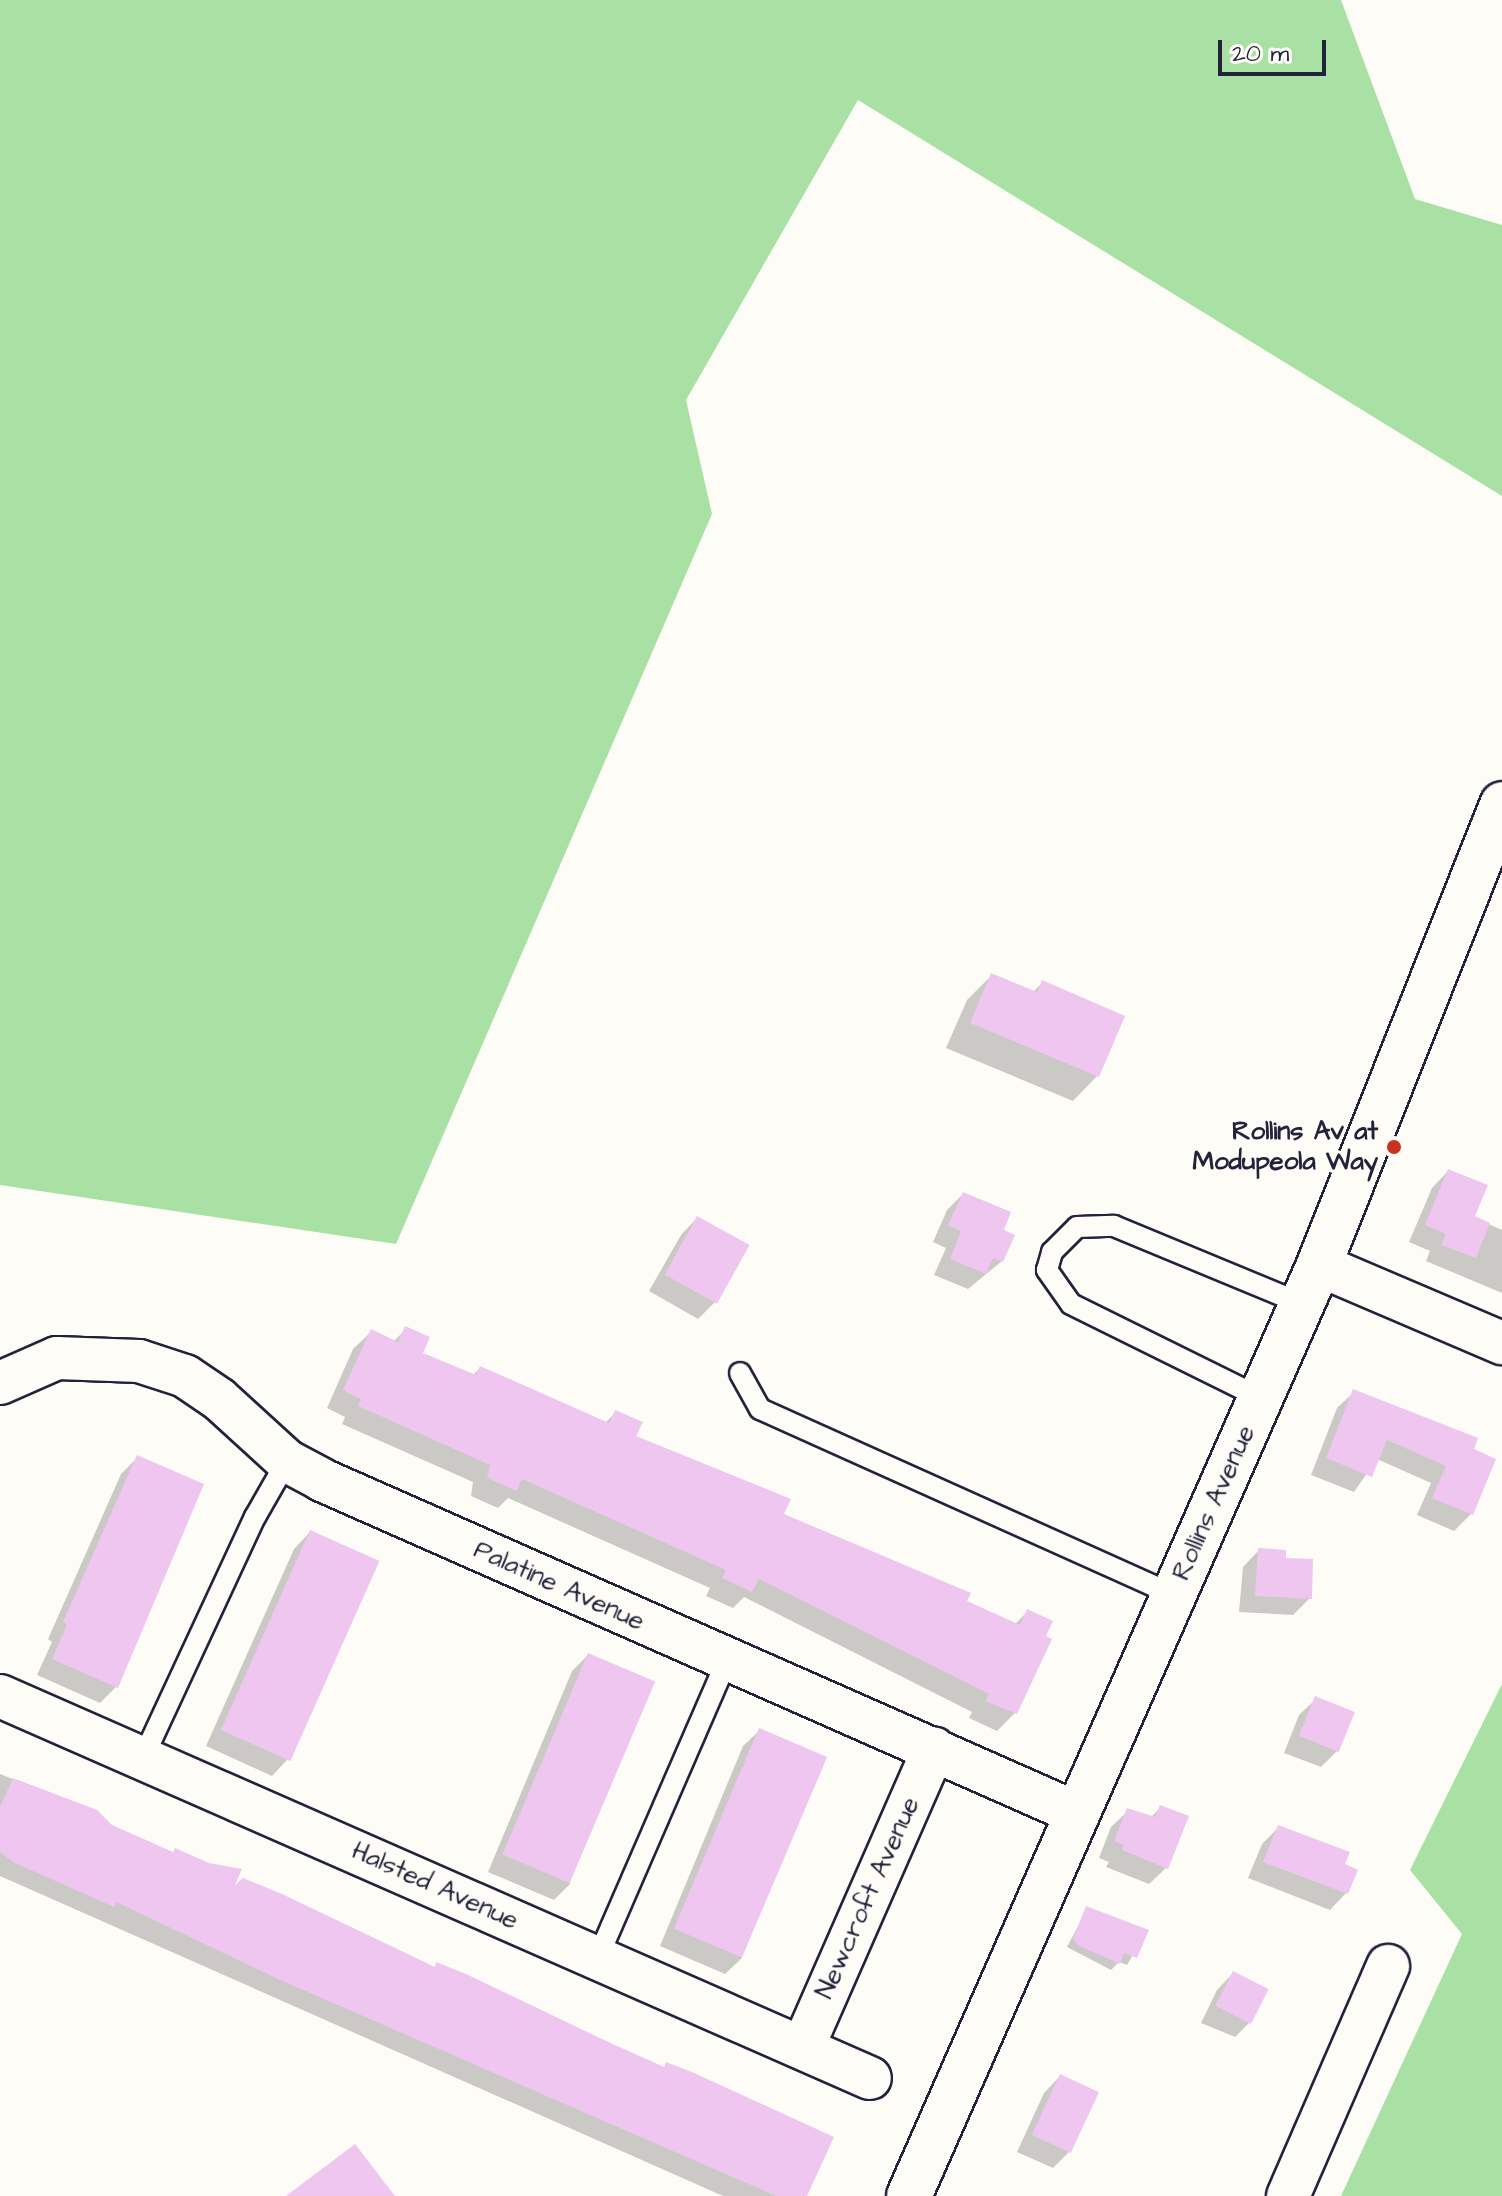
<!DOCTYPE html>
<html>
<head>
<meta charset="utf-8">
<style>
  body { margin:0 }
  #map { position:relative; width:1502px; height:2196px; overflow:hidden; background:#fdfcf7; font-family:"Architects Daughter",sans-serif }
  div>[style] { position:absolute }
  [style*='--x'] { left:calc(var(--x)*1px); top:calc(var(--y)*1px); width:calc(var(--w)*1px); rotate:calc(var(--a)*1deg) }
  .green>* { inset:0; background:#a9e1a4 }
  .shadow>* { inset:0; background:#0003 }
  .building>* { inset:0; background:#eec6f0; transform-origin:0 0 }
  .roads { filter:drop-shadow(2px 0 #22223b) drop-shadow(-2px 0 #22223b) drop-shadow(0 2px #22223b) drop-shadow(0 -2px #22223b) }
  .lane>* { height:20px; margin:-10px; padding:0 10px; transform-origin:10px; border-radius:10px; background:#fdfcf7 }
  .street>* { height:42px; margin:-21px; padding:0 21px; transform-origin:21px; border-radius:21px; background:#fdfcf7 }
  .secondary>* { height:44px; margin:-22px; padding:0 22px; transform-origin:22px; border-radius:22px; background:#fdfcf7 }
  .dots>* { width:22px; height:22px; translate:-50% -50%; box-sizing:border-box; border:4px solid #fdfcf7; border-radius:50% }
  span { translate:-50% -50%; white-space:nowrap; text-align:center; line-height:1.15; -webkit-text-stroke:6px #fdfcf7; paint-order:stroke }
  .poi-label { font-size:26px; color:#22223b; font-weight:700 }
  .right { translate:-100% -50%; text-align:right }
  .street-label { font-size:26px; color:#22223b }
  .scale { position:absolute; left:1218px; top:40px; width:108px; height:36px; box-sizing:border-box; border:4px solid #22223b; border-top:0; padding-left:10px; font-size:24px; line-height:28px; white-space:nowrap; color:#22223b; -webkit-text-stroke:6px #fdfcf7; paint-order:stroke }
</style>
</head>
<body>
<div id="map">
  <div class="green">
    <div style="clip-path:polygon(0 0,1341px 0,1415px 199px,1502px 225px,1502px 496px,858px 100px,686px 400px,712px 514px,396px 1244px,0 1185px)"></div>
    <div style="clip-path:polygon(1502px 1684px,1502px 2196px,1341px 2196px,1462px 1934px,1410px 1870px)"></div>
  </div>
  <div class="shadow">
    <div style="clip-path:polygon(992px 975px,1033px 992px,1042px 983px,1097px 1076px,1073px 1101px,946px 1048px,967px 1000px)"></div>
    <div style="clip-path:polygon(1448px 1171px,1473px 1217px,1502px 1230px,1502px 1293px,1426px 1261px,1430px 1251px,1409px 1242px,1432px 1188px)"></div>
    <div style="clip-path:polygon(963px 1194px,1001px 1231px,1002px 1261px,968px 1289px,934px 1275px,946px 1248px,933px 1242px,947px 1210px)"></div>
    <div style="clip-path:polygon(697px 1218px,715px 1302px,698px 1319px,649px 1291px,681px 1235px)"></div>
    <div style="clip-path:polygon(406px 1329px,420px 1354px,472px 1376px,480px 1368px,604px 1424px,616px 1412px,634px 1437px,782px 1515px,1014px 1625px,1027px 1612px,1049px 1640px,1015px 1713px,997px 1731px,969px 1718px,972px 1712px,744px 1597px,733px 1608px,706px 1596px,710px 1588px,508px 1498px,498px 1508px,471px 1496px,473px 1482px,342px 1424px,345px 1417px,327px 1408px,353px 1349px,371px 1332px,393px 1342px)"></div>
    <div style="clip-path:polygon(1354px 1392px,1493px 1460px,1471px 1514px,1454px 1531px,1417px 1515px,1431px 1483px,1377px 1459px,1354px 1492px,1311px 1475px,1337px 1408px)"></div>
    <div style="clip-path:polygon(138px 1457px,116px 1687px,100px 1703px,37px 1675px,52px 1642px,48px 1639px,121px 1474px)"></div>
    <div style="clip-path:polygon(310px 1532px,288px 1759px,272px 1776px,206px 1746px,294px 1549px)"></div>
    <div style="clip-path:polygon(1259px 1550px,1284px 1560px,1310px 1598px,1293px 1615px,1239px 1612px,1243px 1567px)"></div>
    <div style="clip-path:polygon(588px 1655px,570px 1884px,554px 1900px,488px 1872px,572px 1671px)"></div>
    <div style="clip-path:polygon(1316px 1699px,1337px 1751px,1321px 1767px,1284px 1753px,1299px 1715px)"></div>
    <div style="clip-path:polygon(760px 1730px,742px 1958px,725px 1974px,660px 1946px,743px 1746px)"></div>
    <div style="clip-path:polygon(0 1774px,96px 1812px,111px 1826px,230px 1893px,433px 1969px,437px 1965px,805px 2196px,723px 2196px,0 1876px)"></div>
    <div style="clip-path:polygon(1161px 1807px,1166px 1868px,1149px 1884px,1106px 1867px,1109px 1862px,1099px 1858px,1111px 1827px,1128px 1811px,1150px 1818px)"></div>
    <div style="clip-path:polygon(1279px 1827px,1356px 1871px,1346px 1893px,1330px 1910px,1248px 1878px,1262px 1844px)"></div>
    <div style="clip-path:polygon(1087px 1909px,1147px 1931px,1127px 1965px,1119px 1962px,1111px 1970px,1067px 1947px)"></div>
    <div style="clip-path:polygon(1233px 1973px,1251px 2021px,1235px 2037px,1201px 2023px,1217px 1990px)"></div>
    <div style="clip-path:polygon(1060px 2076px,1069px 2152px,1053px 2168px,1017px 2152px,1044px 2093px)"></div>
  </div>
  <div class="building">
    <div style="clip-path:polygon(991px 973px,1037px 992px,1042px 980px,1125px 1016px,1099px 1077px,970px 1023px)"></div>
    <div style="clip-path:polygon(1448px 1169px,1488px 1185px,1475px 1216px,1490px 1223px,1476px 1258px,1441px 1245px,1446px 1234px,1425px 1225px)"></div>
    <div style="clip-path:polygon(963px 1192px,1011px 1212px,1004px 1230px,1015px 1235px,1003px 1262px,993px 1258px,986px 1274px,950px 1259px,961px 1231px,948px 1225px)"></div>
    <div style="left:697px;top:1216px;width:60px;height:67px;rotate:29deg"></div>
    <div style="clip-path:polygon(405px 1326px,430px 1337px,423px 1353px,476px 1375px,480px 1366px,609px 1423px,615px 1410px,643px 1422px,636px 1436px,791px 1499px,784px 1514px,971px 1593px,967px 1601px,1020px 1625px,1027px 1609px,1053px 1621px,1046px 1636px,1052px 1639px,1017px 1714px,985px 1701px,989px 1694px,759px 1579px,752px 1592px,722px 1578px,726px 1570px,522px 1479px,517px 1491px,487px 1478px,490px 1465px,358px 1406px,361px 1399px,343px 1390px,371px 1329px,398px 1342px)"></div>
    <div style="clip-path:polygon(1353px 1389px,1478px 1438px,1474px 1449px,1496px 1459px,1473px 1515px,1432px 1498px,1446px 1466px,1387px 1440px,1372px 1477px,1326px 1458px)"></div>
    <div style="clip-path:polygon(137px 1455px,204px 1484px,118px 1688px,52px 1659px,67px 1625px,63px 1622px)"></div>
    <div style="left:310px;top:1530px;width:76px;height:219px;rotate:24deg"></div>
    <div style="clip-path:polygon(1258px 1548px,1286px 1550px,1286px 1558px,1313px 1559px,1312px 1599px,1255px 1596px)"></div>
    <div style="left:588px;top:1653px;width:73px;height:219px;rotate:23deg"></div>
    <div style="left:1315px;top:1696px;width:43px;height:43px;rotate:22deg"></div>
    <div style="left:759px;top:1728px;width:74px;height:218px;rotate:23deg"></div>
    <div style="clip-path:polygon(13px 1778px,97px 1810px,112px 1825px,173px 1852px,175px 1848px,209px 1863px,242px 1869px,235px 1885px,243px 1878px,282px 1894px,435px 1967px,436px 1962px,466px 1974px,604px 2040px,664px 2067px,666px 2062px,692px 2072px,834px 2137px,807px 2196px,776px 2196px,278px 1979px,116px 1902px,114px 1907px,15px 1863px,0 1852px,0 1807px)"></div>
    <div style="clip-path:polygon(1160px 1805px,1189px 1816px,1168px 1869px,1122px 1850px,1124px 1845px,1114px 1841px,1127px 1808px,1155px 1817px)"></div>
    <div style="clip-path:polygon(1278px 1825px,1350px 1852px,1345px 1864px,1358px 1870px,1348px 1894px,1263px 1862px)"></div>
    <div style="clip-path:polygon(1086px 1906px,1149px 1930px,1137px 1958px,1124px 1953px,1120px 1964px,1079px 1946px,1073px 1939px)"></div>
    <div style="left:1233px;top:1971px;width:40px;height:39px;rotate:27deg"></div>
    <div style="left:1060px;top:2074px;width:43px;height:67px;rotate:25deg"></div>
    <div style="clip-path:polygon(355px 2144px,395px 2196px,286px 2196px)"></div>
  </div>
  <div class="roads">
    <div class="lane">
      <div style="--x:740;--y:1373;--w:41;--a:60.9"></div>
      <div style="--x:760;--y:1409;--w:452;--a:24.2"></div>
      <div style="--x:1261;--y:1398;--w:212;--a:-153.7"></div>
      <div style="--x:1071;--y:1304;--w:42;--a:-125.2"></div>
      <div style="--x:1047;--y:1270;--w:19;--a:-74"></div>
      <div style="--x:1052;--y:1252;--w:35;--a:-45"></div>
      <div style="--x:1077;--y:1227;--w:37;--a:-2"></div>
      <div style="--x:1114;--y:1226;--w:204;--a:22.5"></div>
      <div style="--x:143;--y:1758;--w:266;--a:-65.1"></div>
      <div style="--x:255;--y:1517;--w:64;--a:-60.3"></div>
      <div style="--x:598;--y:1957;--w:323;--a:-66.5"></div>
    </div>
    <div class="street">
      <div style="--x:1319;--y:1265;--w:199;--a:23.1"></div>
      <div style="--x:0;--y:1383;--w:62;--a:-23.7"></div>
      <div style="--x:57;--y:1358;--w:82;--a:2.1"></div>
      <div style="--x:139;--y:1361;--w:48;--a:18.1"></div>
      <div style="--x:185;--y:1376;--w:41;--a:34.1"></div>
      <div style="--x:219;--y:1399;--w:92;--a:42.4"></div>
      <div style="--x:287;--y:1461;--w:40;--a:28"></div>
      <div style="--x:322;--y:1480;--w:822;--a:23.82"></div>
      <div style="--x:0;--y:1696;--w:950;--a:23.71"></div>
      <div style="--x:803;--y:2047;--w:326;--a:-66.3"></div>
      <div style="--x:1288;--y:2196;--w:251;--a:-66.5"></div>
    </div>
    <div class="secondary">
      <div style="--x:909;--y:2196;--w:1017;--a:-66.23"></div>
      <div style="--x:1319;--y:1265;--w:496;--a:-68.3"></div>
    </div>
  </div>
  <div class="dots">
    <div style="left:1394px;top:1147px;background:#c8321e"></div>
  </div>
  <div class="poi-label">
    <span class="right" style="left:1378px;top:1147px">Rollins Av at<br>Modupeola Way</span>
  </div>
  <div class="street-label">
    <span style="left:1214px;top:1503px;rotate:-66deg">Rollins Avenue</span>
    <span style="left:559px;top:1586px;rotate:24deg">Palatine Avenue</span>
    <span style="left:435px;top:1886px;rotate:24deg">Halsted Avenue</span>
    <span style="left:868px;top:1898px;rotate:-66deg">Newcroft Avenue</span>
  </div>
  <div class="scale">20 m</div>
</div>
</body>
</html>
